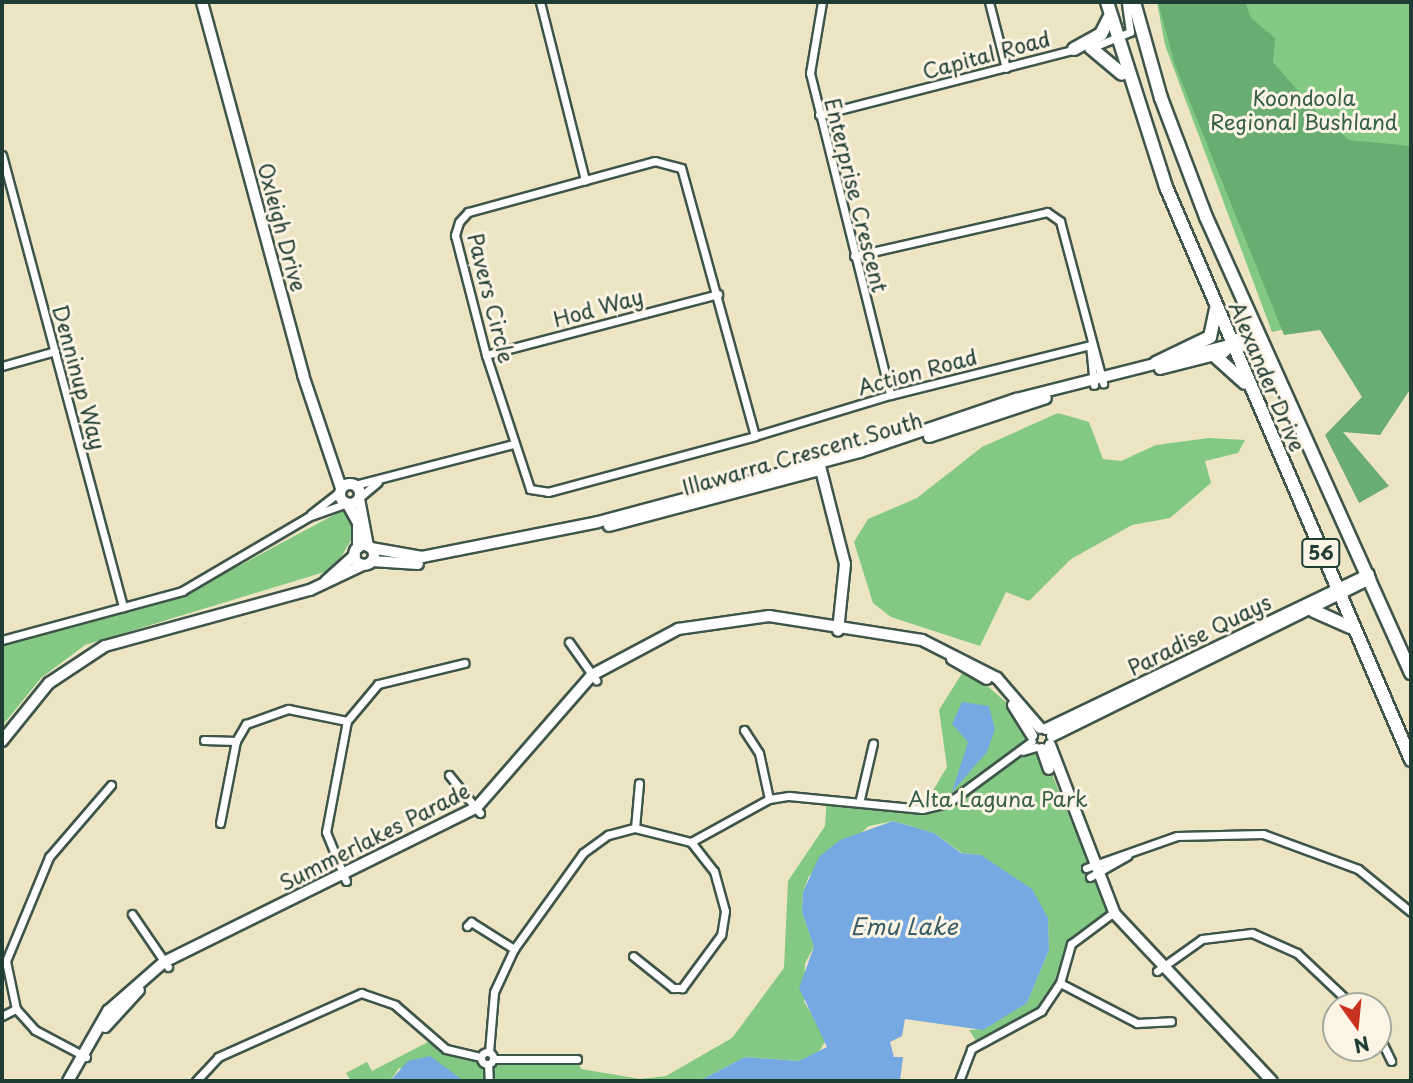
<!DOCTYPE html>
<html>
<head>
<meta charset="utf-8">
<style>
  body { margin:0 }
  #map { position:relative; width:1413px; height:1083px; overflow:hidden; background:#ece4c3; font-family:"Playpen Sans",sans-serif }
  div>[style] { position:absolute }
  [style*='--x'] { left:calc(var(--x)*1px); top:calc(var(--y)*1px); width:calc(var(--w)*1px); rotate:calc(var(--a)*1deg) }
  .green>* { inset:0; background:#83c984 }
  .forest>* { inset:0; background:#6aad72 }
  .water>* { inset:0; background:#76a8e1 }
  .roads { filter:drop-shadow(2px 0 #3e5649) drop-shadow(-2px 0 #3e5649) drop-shadow(0 2px #3e5649) drop-shadow(0 -2px #3e5649) }
  .street>* { height:7px; margin:-3.5px; padding:0 3.5px; transform-origin:3.5px; border-radius:3.5px; background:#fff }
  .street>.ring { margin:-3.5px; padding:0; box-sizing:content-box; background:none; border:7px solid #fff; border-radius:50% }
  .secondary>* { height:10px; margin:-5px; padding:0 5px; transform-origin:5px; border-radius:5px; background:#fff }
  .secondary>.ring { margin:-5px; padding:0; box-sizing:content-box; background:none; border:10px solid #fff; border-radius:50% }
  .primary>* { height:12px; margin:-6px; padding:0 6px; transform-origin:6px; border-radius:6px; background:#fff }
  span { translate:-50% -50%; white-space:nowrap; text-align:center; line-height:1.15; -webkit-text-stroke:6px #fcf5e5; paint-order:stroke }
  .shield-label span { padding:2px 5px; background:#fcf5e5; border:2px solid; border-radius:5px; -webkit-text-stroke-width:0 }
  .shield-label { font-size:19px; color:#1f3d34; font-weight:700 }
  .street-label { font-size:21px; color:#1f3d34 }
  .park-label { font-size:21px; color:#386048 }
  .water-label { font-size:23px; color:#395d68; font-style:italic }
  .frame { position:absolute; inset:0; border:4px solid #1f3d34; pointer-events:none }
  .north { position:absolute; left:1322px; top:992px; width:70px; height:70px; box-sizing:border-box; background:#fcf5e5; border:2px solid #a4ab9e; border-radius:50%; rotate:165deg; font-size:19px; font-weight:700; line-height:28px; text-align:center; color:#1f3d34 }
  .north::after { content:''; display:block; margin:auto; width:24px; height:32px; background:#c8321e; clip-path:polygon(50% 0,100% 100%,50% 72%,0 100%) }
</style>
</head>
<body>
<div id="map">
  <div class="green">
    <div style="clip-path:polygon(1157px 2px,1411px 2px,1411px 300px,1272px 332px,1165px 45px)"></div>
    <div style="clip-path:polygon(1058px 413px,1089px 422px,1103px 459px,1121px 461px,1156px 445px,1209px 438px,1245px 440px,1238px 453px,1205px 461px,1211px 483px,1170px 518px,1132px 525px,1071px 559px,1029px 601px,1006px 592px,980px 646px,891px 617px,873px 603px,854px 542px,868px 519px,917px 498px,982px 447px)"></div>
    <div style="clip-path:polygon(341px 511px,350px 516px,354px 535px,334px 569px,85px 645px,41px 678px,2px 726px,2px 646px,179px 598px)"></div>
    <div style="clip-path:polygon(966px 667px,1017px 712px,1033px 745px,1042px 749px,1109px 915px,1071px 944px,1060px 983px,1041px 1011px,978px 1044px,969px 1030px,983px 1029px,1027px 1003px,1049px 950px,1048px 918px,981px 855px,962px 853px,934px 833px,893px 821px,869px 826px,809px 876px,803px 892px,802px 912px,814px 947px,805px 963px,804px 1002px,827px 1038px,817px 1055px,799px 1061px,745px 1057px,699px 1081px,464px 1081px,399px 1068px,390px 1081px,351px 1081px,346px 1073px,367px 1062px,372px 1071px,432px 1040px,486px 1064px,577px 1059px,581px 1069px,640px 1079px,666px 1076px,732px 1038px,784px 968px,788px 881px,825px 826px,827px 796px,922px 809px,947px 767px,939px 710px)"></div>
  </div>
  <div class="forest">
    <div style="clip-path:polygon(1158px 2px,1245px 2px,1251px 18px,1275px 38px,1273px 62px,1319px 115px,1349px 140px,1411px 146px,1411px 388px,1380px 435px,1343px 432px,1389px 486px,1359px 503px,1325px 435px,1362px 397px,1320px 330px,1284px 335px,1175px 65px)"></div>
  </div>
  <div class="water">
    <div style="clip-path:polygon(962px 702px,989px 706px,995px 729px,987px 752px,952px 792px,968px 742px,952px 724px)"></div>
    <div style="clip-path:polygon(893px 821px,934px 833px,961px 853px,981px 855px,1032px 889px,1048px 918px,1049px 950px,1027px 1003px,983px 1030px,905px 1019px,902px 1036px,890px 1042px,894px 1057px,903px 1057px,900px 1081px,699px 1081px,745px 1057px,799px 1061px,827px 1047px,799px 988px,814px 947px,802px 912px,803px 892px,819px 857px,840px 840px)"></div>
    <div style="clip-path:polygon(430px 1056px,464px 1081px,390px 1081px,408px 1061px)"></div>
  </div>
  <div class="roads">
    <div class="street">
      <div style="--x:540;--y:2;--w:184;--a:75.8"></div>
      <div style="--x:822;--y:2;--w:72;--a:99.6"></div>
      <div style="--x:810;--y:73;--w:332;--a:76"></div>
      <div style="--x:989;--y:2;--w:68;--a:75.6"></div>
      <div style="--x:1091;--y:48;--w:42;--a:-22.3"></div>
      <div style="--x:1130;--y:32;--w:30;--a:-98"></div>
      <div style="--x:819;--y:115;--w:265;--a:-14.4"></div>
      <div style="--x:2;--y:155;--w:468;--a:75"></div>
      <div style="--x:854;--y:256;--w:198;--a:-12.8"></div>
      <div style="--x:1047;--y:212;--w:16;--a:35"></div>
      <div style="--x:1060;--y:221;--w:168;--a:75.1"></div>
      <div style="--x:1090;--y:345;--w:40;--a:84.3"></div>
      <div style="--x:486;--y:355;--w:240;--a:-14.7"></div>
      <div style="--x:2;--y:366;--w:55;--a:-15.8"></div>
      <div style="--x:755;--y:436;--w:278;--a:-105.4"></div>
      <div style="--x:681;--y:168;--w:27;--a:-165"></div>
      <div style="--x:655;--y:161;--w:194;--a:164.7"></div>
      <div style="--x:468;--y:212;--w:13;--a:132"></div>
      <div style="--x:459;--y:222;--w:14;--a:107"></div>
      <div style="--x:455;--y:235;--w:124;--a:75.5"></div>
      <div style="--x:486;--y:355;--w:141;--a:71.8"></div>
      <div style="--x:530;--y:489;--w:18;--a:9"></div>
      <div style="--x:548;--y:492;--w:214;--a:-15.1"></div>
      <div style="--x:755;--y:436;--w:141;--a:-16.9"></div>
      <div style="--x:890;--y:395;--w:206;--a:-14"></div>
      <div style="--x:355;--y:485;--w:163;--a:-14.5"></div>
      <div style="--x:360;--y:497;--w:23;--a:-40"></div>
      <div style="--x:311;--y:514;--w:37;--a:-38"></div>
      <div style="--x:2;--y:640;--w:187;--a:-15.2"></div>
      <div style="--x:182;--y:591;--w:146;--a:-30.4"></div>
      <div style="--x:308;--y:517;--w:41;--a:-19.7"></div>
      <div style="--x:569;--y:642;--w:47;--a:54.6"></div>
      <div style="--x:744;--y:730;--w:27;--a:57"></div>
      <div style="--x:759;--y:753;--w:47;--a:77.7"></div>
      <div style="--x:204;--y:740;--w:32;--a:2"></div>
      <div style="--x:1023;--y:751;--w:14;--a:-17"></div>
      <div style="--x:449;--y:775;--w:49;--a:50.8"></div>
      <div style="--x:860;--y:799;--w:57;--a:-76.9"></div>
      <div style="--x:220;--y:823;--w:84;--a:-79"></div>
      <div style="--x:236;--y:741;--w:20;--a:-60"></div>
      <div style="--x:246;--y:724;--w:45;--a:-19.7"></div>
      <div style="--x:288;--y:709;--w:60;--a:11.5"></div>
      <div style="--x:635;--y:828;--w:45;--a:-84.9"></div>
      <div style="--x:691;--y:842;--w:89;--a:-28.9"></div>
      <div style="--x:769;--y:799;--w:20;--a:-9"></div>
      <div style="--x:789;--y:796;--w:134;--a:5.6"></div>
      <div style="--x:922;--y:809;--w:27;--a:-13"></div>
      <div style="--x:948;--y:803;--w:104;--a:-36.4"></div>
      <div style="--x:1086;--y:868;--w:96;--a:-19.4"></div>
      <div style="--x:1177;--y:836;--w:86;--a:-1.3"></div>
      <div style="--x:1263;--y:834;--w:101;--a:20.2"></div>
      <div style="--x:1358;--y:869;--w:68;--a:39.1"></div>
      <div style="--x:1090;--y:877;--w:43;--a:-29.6"></div>
      <div style="--x:346;--y:881;--w:53;--a:-112.2"></div>
      <div style="--x:326;--y:832;--w:113;--a:-79.3"></div>
      <div style="--x:347;--y:721;--w:48;--a:-50"></div>
      <div style="--x:378;--y:684;--w:89;--a:-13.7"></div>
      <div style="--x:132;--y:914;--w:64;--a:55.8"></div>
      <div style="--x:467;--y:926;--w:6;--a:-45"></div>
      <div style="--x:471;--y:922;--w:51;--a:32.1"></div>
      <div style="--x:1157;--y:971;--w:55;--a:-35.4"></div>
      <div style="--x:1202;--y:939;--w:50;--a:-6.8"></div>
      <div style="--x:1252;--y:933;--w:49;--a:24"></div>
      <div style="--x:1297;--y:953;--w:77;--a:43.4"></div>
      <div style="--x:1060;--y:983;--w:87;--a:27.5"></div>
      <div style="--x:1137;--y:1023;--w:34;--a:-3"></div>
      <div style="--x:2;--y:1016;--w:16;--a:-27"></div>
      <div style="--x:1378;--y:1034;--w:30;--a:64"></div>
      <div class="ring" style="left:481px;top:1052px;width:5px;height:5px"></div>
      <div style="--x:489;--y:1052;--w:60;--a:-85.2"></div>
      <div style="--x:494;--y:992;--w:47;--a:-65.1"></div>
      <div style="--x:514;--y:949;--w:118;--a:-54.3"></div>
      <div style="--x:583;--y:853;--w:31;--a:-36"></div>
      <div style="--x:608;--y:835;--w:28;--a:-15"></div>
      <div style="--x:635;--y:828;--w:58;--a:14"></div>
      <div style="--x:691;--y:842;--w:37;--a:52"></div>
      <div style="--x:714;--y:871;--w:41;--a:74.6"></div>
      <div style="--x:725;--y:911;--w:24;--a:99"></div>
      <div style="--x:721;--y:935;--w:66;--a:126.3"></div>
      <div style="--x:682;--y:988;--w:9;--a:180"></div>
      <div style="--x:673;--y:988;--w:51;--a:-141.3"></div>
      <div style="--x:86;--y:1057;--w:58;--a:-152.1"></div>
      <div style="--x:35;--y:1030;--w:28;--a:-132"></div>
      <div style="--x:16;--y:1009;--w:49;--a:-101.8"></div>
      <div style="--x:6;--y:961;--w:113;--a:-67.5"></div>
      <div style="--x:49;--y:857;--w:95;--a:-49.3"></div>
      <div style="--x:493;--y:1059;--w:84;--a:0"></div>
      <div style="--x:488;--y:1064;--w:17;--a:87"></div>
      <div style="--x:196;--y:1081;--w:33;--a:-47"></div>
      <div style="--x:218;--y:1057;--w:157;--a:-24.1"></div>
      <div style="--x:361;--y:993;--w:36;--a:19"></div>
      <div style="--x:395;--y:1005;--w:67;--a:40.8"></div>
      <div style="--x:446;--y:1049;--w:36;--a:13"></div>
      <div style="--x:959;--y:1081;--w:34;--a:-69"></div>
      <div style="--x:971;--y:1049;--w:80;--a:-28.5"></div>
      <div style="--x:1041;--y:1011;--w:34;--a:-56"></div>
      <div style="--x:1060;--y:983;--w:41;--a:-74.2"></div>
      <div style="--x:1071;--y:944;--w:54;--a:-36.7"></div>
    </div>
    <div class="secondary">
      <div style="--x:202;--y:2;--w:386;--a:74.8"></div>
      <div style="--x:303;--y:375;--w:119;--a:71.4"></div>
      <div style="--x:1160;--y:369;--w:65;--a:-14.3"></div>
      <div style="--x:1223;--y:353;--w:27;--a:-42"></div>
      <div style="--x:1243;--y:335;--w:28;--a:-86"></div>
      <div style="--x:929;--y:437;--w:123;--a:-18.4"></div>
      <div style="--x:820;--y:466;--w:101;--a:75.7"></div>
      <div style="--x:845;--y:564;--w:67;--a:96"></div>
      <div class="ring" style="left:340px;top:484px;width:10px;height:10px"></div>
      <div style="--x:359;--y:499;--w:48;--a:79.2"></div>
      <div style="--x:347;--y:503;--w:23;--a:61"></div>
      <div style="--x:358;--y:523;--w:25;--a:90"></div>
      <div style="--x:609;--y:526;--w:218;--a:-14.9"></div>
      <div class="ring" style="left:354px;top:545px;width:10px;height:10px"></div>
      <div style="--x:371;--y:548;--w:52;--a:10"></div>
      <div style="--x:422;--y:557;--w:179;--a:-11.2"></div>
      <div style="--x:598;--y:522;--w:271;--a:-15"></div>
      <div style="--x:860;--y:452;--w:165;--a:-18.8"></div>
      <div style="--x:1016;--y:399;--w:225;--a:-14.2"></div>
      <div style="--x:1234;--y:344;--w:16;--a:11"></div>
      <div style="--x:1250;--y:347;--w:26;--a:39"></div>
      <div style="--x:372;--y:561;--w:46;--a:3.7"></div>
      <div style="--x:326;--y:581;--w:39;--a:-42"></div>
      <div style="--x:952;--y:659;--w:40;--a:29.7"></div>
      <div style="--x:1013;--y:705;--w:36;--a:58"></div>
      <div style="--x:1046;--y:729;--w:358;--a:-25.6"></div>
      <div style="--x:1052;--y:736;--w:355;--a:-26.3"></div>
      <div style="--x:2;--y:741;--w:75;--a:-51"></div>
      <div style="--x:49;--y:683;--w:67;--a:-33.5"></div>
      <div style="--x:105;--y:646;--w:213;--a:-15.3"></div>
      <div style="--x:310;--y:590;--w:59;--a:-25.3"></div>
      <div style="--x:1050;--y:745;--w:181;--a:69"></div>
      <div style="--x:1115;--y:914;--w:229;--a:46.8"></div>
      <div style="--x:1042;--y:749;--w:21;--a:71"></div>
      <div style="--x:105;--y:1027;--w:50;--a:-47.4"></div>
      <div style="--x:68;--y:1081;--w:81;--a:-60.3"></div>
      <div style="--x:108;--y:1011;--w:74;--a:-41.2"></div>
      <div style="--x:164;--y:962;--w:348;--a:-26.3"></div>
      <div style="--x:476;--y:808;--w:176;--a:-48.9"></div>
      <div style="--x:592;--y:675;--w:98;--a:-28.1"></div>
      <div style="--x:678;--y:629;--w:92;--a:-8.1"></div>
      <div style="--x:769;--y:616;--w:155;--a:8.9"></div>
      <div style="--x:922;--y:640;--w:84;--a:26.9"></div>
      <div style="--x:997;--y:678;--w:66;--a:49.3"></div>
    </div>
    <div class="primary">
      <div style="--x:1107;--y:2;--w:194;--a:72.3"></div>
      <div style="--x:1166;--y:187;--w:623;--a:66.85"></div>
      <div style="--x:1134;--y:2;--w:100;--a:74.3"></div>
      <div style="--x:1161;--y:98;--w:127;--a:69.3"></div>
      <div style="--x:1206;--y:217;--w:500;--a:65.8"></div>
      <div style="--x:1091;--y:48;--w:40;--a:40"></div>
      <div style="--x:1074;--y:49;--w:31;--a:-29"></div>
      <div style="--x:1101;--y:34;--w:20;--a:-63"></div>
      <div style="--x:1215;--y:356;--w:40;--a:42"></div>
      <div style="--x:1156;--y:363;--w:60;--a:-25.7"></div>
      <div style="--x:1210;--y:337;--w:29;--a:-78"></div>
      <div style="--x:1314;--y:611;--w:39;--a:24"></div>
    </div>
  </div>
  <div class="shield-label">
    <span style="left:1321px;top:553px">56</span>
  </div>
  <div class="street-label">
    <span style="left:986px;top:54px;rotate:-15deg">Capital Road</span>
    <span style="left:857px;top:195px;rotate:76deg">Enterprise Crescent</span>
    <span style="left:283px;top:227px;rotate:75deg">Oxleigh Drive</span>
    <span style="left:492px;top:298px;rotate:76deg">Pavers Circle</span>
    <span style="left:598px;top:307px;rotate:-15deg">Hod Way</span>
    <span style="left:917px;top:371px;rotate:-15deg">Action Road</span>
    <span style="left:1268px;top:376px;rotate:67deg">Alexander Drive</span>
    <span style="left:80px;top:377px;rotate:75deg">Denninup Way</span>
    <span style="left:802px;top:453px;rotate:-16deg">Illawarra Crescent South</span>
    <span style="left:1199px;top:634px;rotate:-26deg">Paradise Quays</span>
    <span style="left:374px;top:836px;rotate:-27deg">Summerlakes Parade</span>
  </div>
  <div class="park-label">
    <span style="left:1304px;top:109px">Koondoola<br>Regional Bushland</span>
    <span style="left:998px;top:798px">Alta Laguna Park</span>
  </div>
  <div class="water-label">
    <span style="left:904px;top:926px">Emu Lake</span>
  </div>
  <div class="frame"></div>
  <div class="north">N</div>
</div>
</body>
</html>
